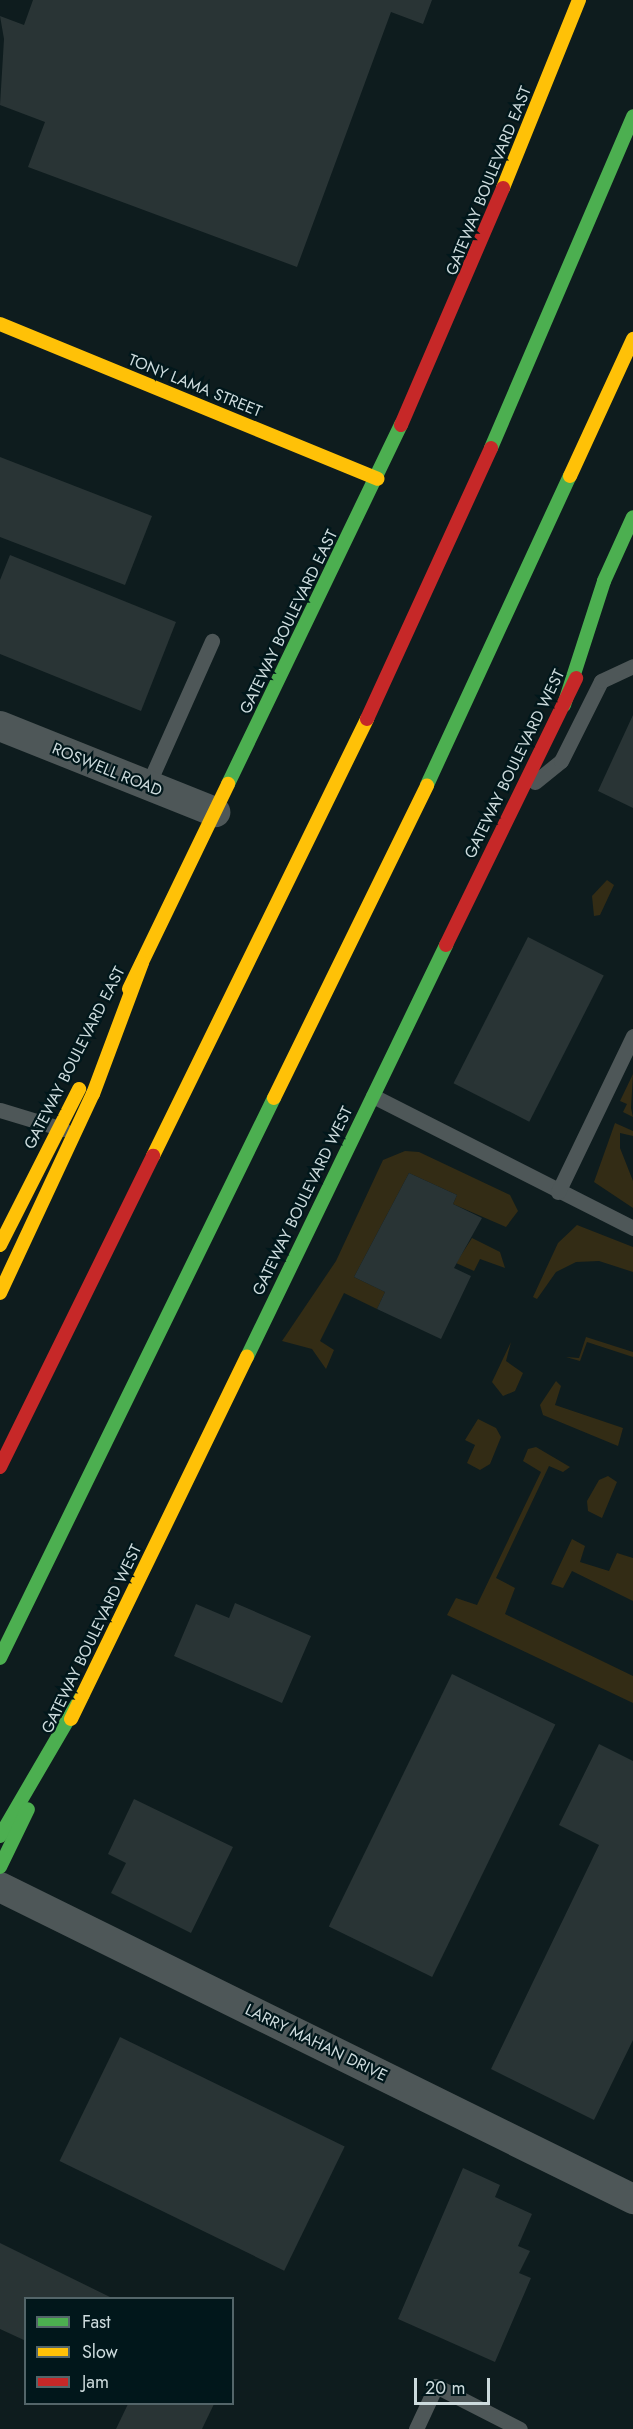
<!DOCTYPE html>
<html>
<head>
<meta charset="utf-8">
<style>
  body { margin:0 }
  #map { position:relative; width:633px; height:2429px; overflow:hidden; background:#0e1c1e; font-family:Jost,sans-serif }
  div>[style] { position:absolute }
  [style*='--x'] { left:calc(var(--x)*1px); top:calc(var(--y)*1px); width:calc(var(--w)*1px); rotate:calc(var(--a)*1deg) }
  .green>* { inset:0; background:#332c15 }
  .building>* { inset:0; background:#293435; transform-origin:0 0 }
  .lane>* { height:15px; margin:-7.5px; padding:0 7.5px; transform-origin:7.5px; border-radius:7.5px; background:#4e5758 }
  .street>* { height:30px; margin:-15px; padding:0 15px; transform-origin:15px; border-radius:15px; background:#4e5758 }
  .fast>* { height:14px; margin:-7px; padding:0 7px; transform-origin:7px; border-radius:7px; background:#4caf50 }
  .slow>* { height:14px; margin:-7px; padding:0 7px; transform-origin:7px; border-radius:7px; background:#ffc107 }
  .jam>* { height:14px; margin:-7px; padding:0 7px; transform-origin:7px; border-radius:7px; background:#c62828 }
  span { translate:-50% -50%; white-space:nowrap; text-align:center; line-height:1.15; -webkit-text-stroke:4.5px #01171b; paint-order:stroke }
  .street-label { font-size:16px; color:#cddbdd }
  .legend { position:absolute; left:24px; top:2297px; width:210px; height:108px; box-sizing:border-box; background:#01171b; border:2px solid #536569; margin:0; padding:8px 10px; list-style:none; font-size:18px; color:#cddbdd }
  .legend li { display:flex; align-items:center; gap:12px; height:30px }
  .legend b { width:30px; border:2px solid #536569 }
  .scale { position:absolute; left:414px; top:2378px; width:76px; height:27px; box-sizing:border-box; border:3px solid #cddbdd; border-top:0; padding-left:8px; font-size:18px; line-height:21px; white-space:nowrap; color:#cddbdd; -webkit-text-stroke:4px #01171b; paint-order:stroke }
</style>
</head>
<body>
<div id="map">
  <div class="green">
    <div style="clip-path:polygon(607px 880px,614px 885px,600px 915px,594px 916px,592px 896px)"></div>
    <div style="clip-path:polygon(633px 1074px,631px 1108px,633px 1117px,623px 1112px,627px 1104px,620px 1101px)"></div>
    <div style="clip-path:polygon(615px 1123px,633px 1131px,633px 1136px,620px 1133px,620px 1148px,633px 1181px,633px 1208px,594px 1182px)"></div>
    <div style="clip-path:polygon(405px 1151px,419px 1152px,510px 1195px,518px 1211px,506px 1227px,453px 1204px,457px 1195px,409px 1173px,354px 1277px,385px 1292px,377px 1309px,344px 1293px,320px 1341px,334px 1350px,326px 1369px,312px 1349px,282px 1341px,336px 1261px,383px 1160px)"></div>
    <div style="clip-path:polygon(577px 1225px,633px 1247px,633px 1272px,599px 1261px,576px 1262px,556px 1272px,537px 1299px,533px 1297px,558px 1243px)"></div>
    <div style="clip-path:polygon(472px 1238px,500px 1252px,505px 1268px,480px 1259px,474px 1271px,456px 1263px)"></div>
    <div style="clip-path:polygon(586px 1337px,633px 1352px,633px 1357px,587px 1342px,580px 1361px,566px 1357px,579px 1358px)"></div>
    <div style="clip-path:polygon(511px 1342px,506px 1361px,523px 1373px,515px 1391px,503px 1396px,492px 1382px)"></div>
    <div style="clip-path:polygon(556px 1381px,561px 1386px,555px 1405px,623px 1428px,618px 1446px,543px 1415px,540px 1405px)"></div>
    <div style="clip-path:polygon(478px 1419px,496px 1428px,501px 1437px,490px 1464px,480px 1470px,467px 1463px,475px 1445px,465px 1440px)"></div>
    <div style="clip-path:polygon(536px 1447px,570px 1467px,563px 1472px,549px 1466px,496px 1578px,515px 1588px,505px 1614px,633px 1676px,633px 1703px,447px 1615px,456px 1598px,477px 1605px,541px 1472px,523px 1461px,528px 1449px)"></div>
    <div style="clip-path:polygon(608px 1476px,617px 1482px,602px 1518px,588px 1511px,587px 1501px,599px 1480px)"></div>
    <div style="clip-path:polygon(572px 1539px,585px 1546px,580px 1562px,609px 1571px,617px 1553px,633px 1558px,633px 1601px,572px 1571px,563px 1588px,551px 1584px)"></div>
  </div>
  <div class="building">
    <div style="clip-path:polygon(33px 0,432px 0,423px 24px,391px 12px,297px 267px,28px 167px,45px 122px,0 105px,4px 39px,0 16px,24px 25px)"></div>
    <div style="clip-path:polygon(0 457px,152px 516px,125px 585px,0 537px)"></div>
    <div style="clip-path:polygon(10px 555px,176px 622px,141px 711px,0 654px,0 580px)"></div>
    <div style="clip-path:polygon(633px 715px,633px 808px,598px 791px)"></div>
    <div style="left:528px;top:937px;width:85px;height:164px;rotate:27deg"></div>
    <div style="clip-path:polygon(409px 1173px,457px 1195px,453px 1204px,482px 1218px,454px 1268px,471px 1276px,441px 1339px,377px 1309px,385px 1292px,354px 1277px)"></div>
    <div style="clip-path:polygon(235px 1603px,311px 1636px,282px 1703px,174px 1656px,196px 1604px,229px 1618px)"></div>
    <div style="left:452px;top:1674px;width:115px;height:281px;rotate:26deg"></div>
    <div style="clip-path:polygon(599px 1744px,633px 1761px,633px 2040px,594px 2120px,491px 2069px,599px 1845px,559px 1825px)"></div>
    <div style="clip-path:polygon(134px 1799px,233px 1847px,191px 1933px,111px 1893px,126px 1863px,108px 1854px)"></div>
    <div style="left:120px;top:2037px;width:250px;height:138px;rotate:26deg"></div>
    <div style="clip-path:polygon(463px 2168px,500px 2185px,495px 2197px,532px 2214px,518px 2246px,530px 2251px,519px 2273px,531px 2278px,495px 2362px,398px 2319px)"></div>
    <div style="clip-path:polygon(0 2243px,112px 2298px,26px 2298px,26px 2341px,0 2329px)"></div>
    <div style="clip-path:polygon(128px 2404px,214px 2404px,202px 2429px,116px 2429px)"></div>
  </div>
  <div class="lane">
    <div style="--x:535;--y:782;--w:33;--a:-39"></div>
    <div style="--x:561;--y:761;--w:89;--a:-63.4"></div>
    <div style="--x:601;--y:681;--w:35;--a:-25"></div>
    <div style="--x:147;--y:787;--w:160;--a:-66"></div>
    <div style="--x:373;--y:1096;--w:292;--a:26.9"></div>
    <div style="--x:0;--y:1110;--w:66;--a:16.8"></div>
    <div style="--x:558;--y:1192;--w:173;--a:-64.3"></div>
    <div style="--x:416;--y:2429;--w:47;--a:-65.1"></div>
    <div style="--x:436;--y:2386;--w:94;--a:27.1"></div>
  </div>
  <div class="street">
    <div style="--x:0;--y:726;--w:232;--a:21.8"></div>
    <div style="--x:0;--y:1887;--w:706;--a:26.24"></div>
  </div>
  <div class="fast">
    <div style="--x:491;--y:448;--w:361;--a:-66.8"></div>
    <div style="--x:564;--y:705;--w:130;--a:-72.1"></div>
    <div style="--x:604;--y:581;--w:70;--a:-65.6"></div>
    <div style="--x:228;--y:784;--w:399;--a:-64.3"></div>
    <div style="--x:427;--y:785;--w:340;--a:-65.2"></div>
    <div style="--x:247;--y:1357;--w:458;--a:-64.2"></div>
    <div style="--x:0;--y:1658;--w:623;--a:-63.93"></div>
    <div style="--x:0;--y:1836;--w:164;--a:-59.7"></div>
    <div style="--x:0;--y:1867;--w:64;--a:-64.2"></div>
  </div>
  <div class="slow">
    <div style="--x:503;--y:188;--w:203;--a:-68"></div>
    <div style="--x:0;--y:324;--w:408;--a:22.3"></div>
    <div style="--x:570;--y:476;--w:151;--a:-65.3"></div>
    <div style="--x:129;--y:989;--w:228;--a:-64.2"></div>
    <div style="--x:274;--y:1098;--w:348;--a:-63.9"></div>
    <div style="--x:153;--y:1156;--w:487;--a:-63.9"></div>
    <div style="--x:0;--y:1245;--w:175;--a:-63.1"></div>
    <div style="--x:0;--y:1293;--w:220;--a:-65"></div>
    <div style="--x:93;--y:1094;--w:140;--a:-69.5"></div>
    <div style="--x:71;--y:1719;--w:403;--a:-64.1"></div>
  </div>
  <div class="jam">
    <div style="--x:401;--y:425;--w:258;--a:-66.7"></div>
    <div style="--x:367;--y:719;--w:298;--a:-65.4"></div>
    <div style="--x:446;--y:945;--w:297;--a:-64"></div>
    <div style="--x:0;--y:1467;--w:347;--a:-63.8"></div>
  </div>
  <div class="street-label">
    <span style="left:489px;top:181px;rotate:-68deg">GATEWAY BOULEVARD EAST</span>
    <span style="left:195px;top:386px;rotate:22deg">TONY LAMA STREET</span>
    <span style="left:289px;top:622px;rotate:-64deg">GATEWAY BOULEVARD EAST</span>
    <span style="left:515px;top:764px;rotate:-64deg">GATEWAY BOULEVARD WEST</span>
    <span style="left:107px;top:770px;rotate:22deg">ROSWELL ROAD</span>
    <span style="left:75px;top:1058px;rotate:-63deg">GATEWAY BOULEVARD EAST</span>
    <span style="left:303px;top:1201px;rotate:-64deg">GATEWAY BOULEVARD WEST</span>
    <span style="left:92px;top:1639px;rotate:-64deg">GATEWAY BOULEVARD WEST</span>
    <span style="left:316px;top:2043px;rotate:26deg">LARRY MAHAN DRIVE</span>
  </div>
  <ul class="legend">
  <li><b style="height:8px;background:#4caf50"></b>Fast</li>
  <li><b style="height:8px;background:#ffc107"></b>Slow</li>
  <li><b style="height:8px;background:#c62828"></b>Jam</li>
  </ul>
  <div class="scale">20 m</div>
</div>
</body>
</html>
